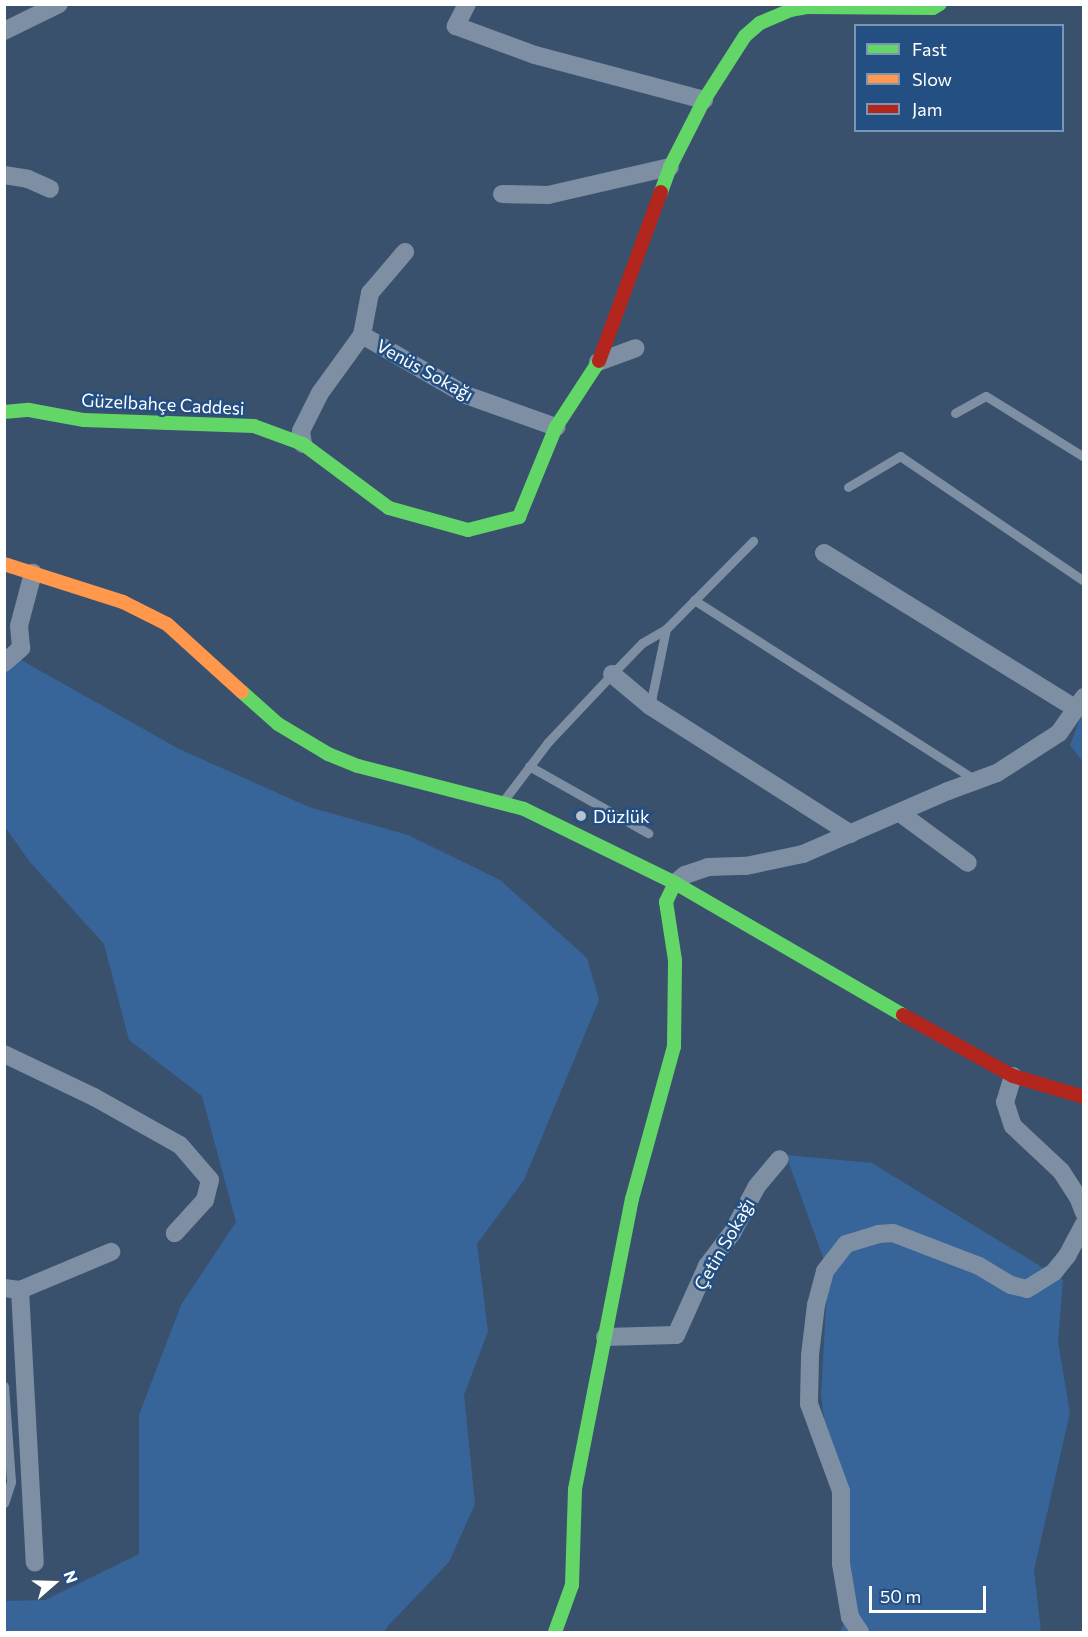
<!DOCTYPE html>
<html>
<head>
<meta charset="utf-8">
<style>
  body { margin:0 }
  #map { position:relative; width:1088px; height:1637px; overflow:hidden; background:#39516d; font-family:Commissioner,sans-serif }
  div>[style] { position:absolute }
  [style*='--x'] { left:calc(var(--x)*1px); top:calc(var(--y)*1px); width:calc(var(--w)*1px); rotate:calc(var(--a)*1deg) }
  .green>* { inset:0; background:#376599 }
  .lane>* { height:9px; margin:-4.5px; padding:0 4.5px; transform-origin:4.5px; border-radius:4.5px; background:#7f8fa3 }
  .street>* { height:18px; margin:-9px; padding:0 9px; transform-origin:9px; border-radius:9px; background:#7f8fa3 }
  .fast>* { height:14px; margin:-7px; padding:0 7px; transform-origin:7px; border-radius:7px; background:#63d668 }
  .slow>* { height:14px; margin:-7px; padding:0 7px; transform-origin:7px; border-radius:7px; background:#ff974d }
  .jam>* { height:14px; margin:-7px; padding:0 7px; transform-origin:7px; border-radius:7px; background:#b3261e }
  .dots>* { width:16px; height:16px; translate:-50% -50%; box-sizing:border-box; border:3px solid #234f83; border-radius:50% }
  span { translate:-50% -50%; white-space:nowrap; text-align:center; line-height:1.15; -webkit-text-stroke:5px #234f83; paint-order:stroke }
  .street-label { font-size:18px; color:#fff }
  .poi-label { font-size:18px; color:#fff }
  .left { translate:0 -50%; text-align:left }
  .frame { position:absolute; inset:0; border:6px solid #fff; pointer-events:none }
  .legend { position:absolute; left:854px; top:24px; width:210px; height:108px; box-sizing:border-box; background:#234f83; border:2px solid #7b95b5; margin:0; padding:8px 10px; list-style:none; font-size:18px; color:#fff }
  .legend li { display:flex; align-items:center; gap:12px; height:30px }
  .legend b { width:30px; border:2px solid #7b95b5 }
  .north { position:absolute; left:24px; top:1553px; width:60px; height:60px; -webkit-text-stroke:4px #234f83; paint-order:stroke; rotate:70deg; font-size:16px; font-weight:700; line-height:24px; text-align:center; color:#fff }
  .north::after { content:''; display:block; margin:auto; width:21px; height:27px; background:#fff; clip-path:polygon(50% 0,100% 100%,50% 72%,0 100%) }
  .scale { position:absolute; left:869px; top:1586px; width:117px; height:27px; box-sizing:border-box; border:3px solid #fff; border-top:0; padding-left:8px; font-size:18px; line-height:21px; white-space:nowrap; color:#fff; -webkit-text-stroke:4px #234f83; paint-order:stroke }
</style>
</head>
<body>
<div id="map">
  <div class="green">
    <div style="clip-path:polygon(5px 651px,179px 749px,309px 807px,408px 835px,500px 880px,587px 958px,599px 1000px,524px 1180px,477px 1244px,488px 1331px,464px 1395px,475px 1504px,449px 1562px,386px 1628px,385px 1632px,5px 1632px,4px 1601px,45px 1600px,139px 1554px,139px 1415px,181px 1305px,236px 1222px,202px 1096px,129px 1040px,104px 944px,30px 862px,5px 827px)"></div>
    <div style="clip-path:polygon(1083px 711px,1083px 762px,1070px 745px)"></div>
    <div style="clip-path:polygon(786px 1155px,872px 1163px,1063px 1280px,1058px 1342px,1070px 1413px,1034px 1570px,1041px 1632px,840px 1632px,848px 1613px,821px 1395px,828px 1271px)"></div>
  </div>
  <div class="lane">
    <div style="--x:955;--y:413;--w:35;--a:-29"></div>
    <div style="--x:986;--y:396;--w:115;--a:31.9"></div>
    <div style="--x:848;--y:487;--w:61;--a:-30.8"></div>
    <div style="--x:900;--y:456;--w:222;--a:34.2"></div>
    <div style="--x:694;--y:600;--w:334;--a:32.6"></div>
    <div style="--x:650;--y:706;--w:79;--a:-78.3"></div>
    <div style="--x:529;--y:766;--w:137;--a:29.4"></div>
    <div style="--x:504;--y:800;--w:73;--a:-52.8"></div>
    <div style="--x:548;--y:742;--w:93;--a:-46.7"></div>
    <div style="--x:612;--y:674;--w:43;--a:-45.9"></div>
    <div style="--x:642;--y:643;--w:28;--a:-30"></div>
    <div style="--x:666;--y:629;--w:124;--a:-45.3"></div>
    <div style="--x:4;--y:1386;--w:96;--a:85.8"></div>
    <div style="--x:11;--y:1482;--w:22;--a:108"></div>
  </div>
  <div class="street">
    <div style="--x:467;--y:4;--w:25;--a:117"></div>
    <div style="--x:456;--y:26;--w:84;--a:20.2"></div>
    <div style="--x:535;--y:55;--w:175;--a:14.9"></div>
    <div style="--x:4;--y:31;--w:61;--a:-26.1"></div>
    <div style="--x:4;--y:175;--w:24;--a:9"></div>
    <div style="--x:28;--y:179;--w:24;--a:24"></div>
    <div style="--x:502;--y:194;--w:46;--a:1.2"></div>
    <div style="--x:548;--y:195;--w:125;--a:-12.9"></div>
    <div style="--x:362;--y:335;--w:120;--a:30"></div>
    <div style="--x:466;--y:395;--w:96;--a:19.6"></div>
    <div style="--x:598;--y:362;--w:40;--a:-20.2"></div>
    <div style="--x:303;--y:444;--w:13;--a:-99"></div>
    <div style="--x:301;--y:431;--w:42;--a:-63.4"></div>
    <div style="--x:320;--y:393;--w:72;--a:-54.1"></div>
    <div style="--x:362;--y:335;--w:43;--a:-79.2"></div>
    <div style="--x:370;--y:293;--w:54;--a:-49.5"></div>
    <div style="--x:824;--y:553;--w:297;--a:31.7"></div>
    <div style="--x:4;--y:663;--w:23;--a:-41"></div>
    <div style="--x:21;--y:648;--w:22;--a:-95"></div>
    <div style="--x:19;--y:626;--w:55;--a:-75.2"></div>
    <div style="--x:612;--y:674;--w:50;--a:40.1"></div>
    <div style="--x:650;--y:706;--w:238;--a:32.5"></div>
    <div style="--x:900;--y:813;--w:84;--a:36.3"></div>
    <div style="--x:675;--y:883;--w:13;--a:-39"></div>
    <div style="--x:685;--y:875;--w:24;--a:-19"></div>
    <div style="--x:708;--y:867;--w:38;--a:-2"></div>
    <div style="--x:746;--y:866;--w:58;--a:-11.9"></div>
    <div style="--x:803;--y:854;--w:158;--a:-23.5"></div>
    <div style="--x:948;--y:791;--w:52;--a:-20.2"></div>
    <div style="--x:997;--y:773;--w:74;--a:-32.8"></div>
    <div style="--x:1059;--y:733;--w:44;--a:-55.2"></div>
    <div style="--x:4;--y:1054;--w:100;--a:25.5"></div>
    <div style="--x:94;--y:1097;--w:98;--a:29.2"></div>
    <div style="--x:180;--y:1145;--w:46;--a:49.4"></div>
    <div style="--x:210;--y:1180;--w:21;--a:104"></div>
    <div style="--x:205;--y:1200;--w:45;--a:132.3"></div>
    <div style="--x:1013;--y:1076;--w:27;--a:107"></div>
    <div style="--x:1005;--y:1102;--w:25;--a:72"></div>
    <div style="--x:1013;--y:1126;--w:66;--a:43.2"></div>
    <div style="--x:1061;--y:1171;--w:31;--a:57"></div>
    <div style="--x:1078;--y:1197;--w:17;--a:69"></div>
    <div style="--x:4;--y:1288;--w:16;--a:7"></div>
    <div style="--x:20;--y:1290;--w:273;--a:86.9"></div>
    <div style="--x:20;--y:1290;--w:99;--a:-22.7"></div>
    <div style="--x:605;--y:1337;--w:71;--a:-1.6"></div>
    <div style="--x:676;--y:1335;--w:76;--a:-65.8"></div>
    <div style="--x:707;--y:1266;--w:41;--a:-52.9"></div>
    <div style="--x:732;--y:1233;--w:53;--a:-62"></div>
    <div style="--x:757;--y:1186;--w:35;--a:-50"></div>
    <div style="--x:860;--y:1632;--w:18;--a:-124"></div>
    <div style="--x:850;--y:1617;--w:54;--a:-99.6"></div>
    <div style="--x:841;--y:1564;--w:73;--a:-90"></div>
    <div style="--x:841;--y:1491;--w:93;--a:-110.2"></div>
    <div style="--x:809;--y:1404;--w:49;--a:-88.8"></div>
    <div style="--x:810;--y:1355;--w:50;--a:-83.2"></div>
    <div style="--x:816;--y:1305;--w:35;--a:-75"></div>
    <div style="--x:825;--y:1271;--w:34;--a:-52"></div>
    <div style="--x:846;--y:1244;--w:34;--a:-17"></div>
    <div style="--x:878;--y:1234;--w:15;--a:-4"></div>
    <div style="--x:893;--y:1233;--w:92;--a:21"></div>
    <div style="--x:979;--y:1266;--w:37;--a:31"></div>
    <div style="--x:1011;--y:1285;--w:16;--a:14"></div>
    <div style="--x:1027;--y:1289;--w:32;--a:-32"></div>
    <div style="--x:1054;--y:1272;--w:21;--a:-51"></div>
    <div style="--x:1067;--y:1256;--w:36;--a:-62"></div>
  </div>
  <div class="fast">
    <div style="--x:661;--y:192;--w:27;--a:-70"></div>
    <div style="--x:670;--y:167;--w:75;--a:-63.1"></div>
    <div style="--x:704;--y:100;--w:76;--a:-57.4"></div>
    <div style="--x:745;--y:36;--w:20;--a:-41"></div>
    <div style="--x:760;--y:23;--w:33;--a:-23"></div>
    <div style="--x:790;--y:10;--w:17;--a:-10"></div>
    <div style="--x:807;--y:7;--w:126;--a:0.5"></div>
    <div style="--x:933;--y:8;--w:8;--a:-30"></div>
    <div style="--x:4;--y:412;--w:25;--a:-5"></div>
    <div style="--x:29;--y:410;--w:56;--a:10.3"></div>
    <div style="--x:84;--y:420;--w:170;--a:2"></div>
    <div style="--x:254;--y:426;--w:52;--a:20.2"></div>
    <div style="--x:303;--y:444;--w:107;--a:36.7"></div>
    <div style="--x:389;--y:508;--w:82;--a:15.6"></div>
    <div style="--x:468;--y:530;--w:53;--a:-14.3"></div>
    <div style="--x:519;--y:517;--w:97;--a:-67.7"></div>
    <div style="--x:556;--y:427;--w:79;--a:-56.9"></div>
    <div style="--x:242;--y:692;--w:48;--a:41.6"></div>
    <div style="--x:278;--y:724;--w:58;--a:31"></div>
    <div style="--x:328;--y:754;--w:32;--a:22"></div>
    <div style="--x:358;--y:766;--w:171;--a:14.5"></div>
    <div style="--x:524;--y:809;--w:168;--a:26.1"></div>
    <div style="--x:675;--y:883;--w:263;--a:30.1"></div>
    <div style="--x:555;--y:1632;--w:50;--a:-70.1"></div>
    <div style="--x:572;--y:1585;--w:96;--a:-88.2"></div>
    <div style="--x:575;--y:1489;--w:296;--a:-78.9"></div>
    <div style="--x:632;--y:1199;--w:158;--a:-74.6"></div>
    <div style="--x:674;--y:1047;--w:87;--a:-89.3"></div>
    <div style="--x:675;--y:960;--w:59;--a:-98.8"></div>
    <div style="--x:666;--y:902;--w:21;--a:-65"></div>
  </div>
  <div class="slow">
    <div style="--x:4;--y:564;--w:125;--a:17.7"></div>
    <div style="--x:123;--y:602;--w:49;--a:26.6"></div>
    <div style="--x:167;--y:624;--w:101;--a:42.2"></div>
  </div>
  <div class="jam">
    <div style="--x:599;--y:361;--w:180;--a:-69.9"></div>
    <div style="--x:903;--y:1015;--w:126;--a:29"></div>
    <div style="--x:1013;--y:1076;--w:74;--a:16.5"></div>
  </div>
  <div class="dots">
    <div style="left:581px;top:816px;background:#bac2cc"></div>
  </div>
  <div class="street-label">
    <span style="left:425px;top:370px;rotate:29deg">Venüs Sokağı</span>
    <span style="left:163px;top:404px;rotate:3deg">Güzelbahçe Caddesi</span>
    <span style="left:724px;top:1244px;rotate:-60deg">Çetin Sokağı</span>
  </div>
  <div class="poi-label">
    <span class="left" style="left:593px;top:816px">Düzlük</span>
  </div>
  <div class="frame"></div>
  <ul class="legend">
  <li><b style="height:8px;background:#63d668"></b>Fast</li>
  <li><b style="height:8px;background:#ff974d"></b>Slow</li>
  <li><b style="height:8px;background:#b3261e"></b>Jam</li>
  </ul>
  <div class="north">N</div>
  <div class="scale">50 m</div>
</div>
</body>
</html>
